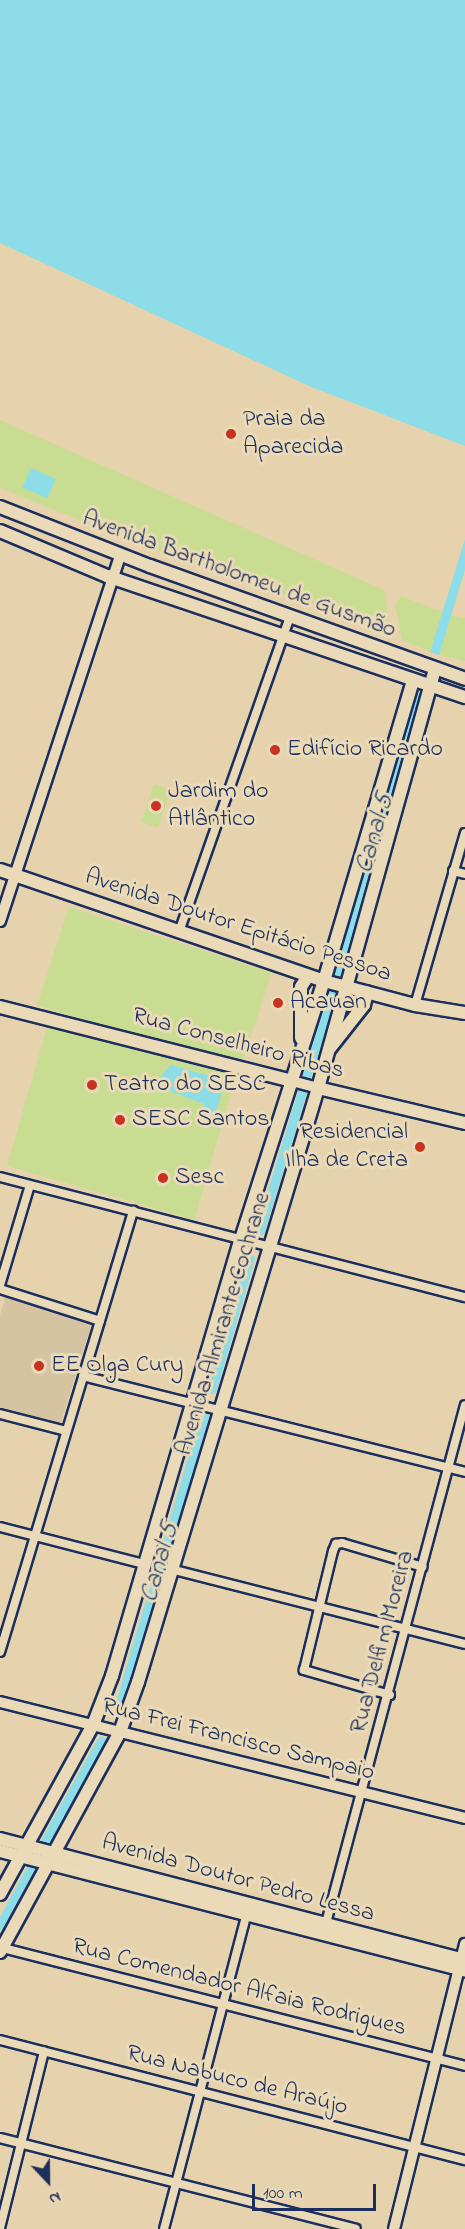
<!DOCTYPE html>
<html>
<head>
<meta charset="utf-8">
<style>
  body { margin:0 }
  #map { position:relative; width:465px; height:2229px; overflow:hidden; background:#e6d2ac; font-family:"Indie Flower",sans-serif }
  div>[style] { position:absolute }
  [style*='--x'] { left:calc(var(--x)*1px); top:calc(var(--y)*1px); width:calc(var(--w)*1px); rotate:calc(var(--a)*1deg) }
  .built>* { inset:0; background:#d6c3a1 }
  .green>* { inset:0; background:#c9dd92; transform-origin:0 0 }
  .water>* { inset:0; background:#8cdde7; transform-origin:0 0 }
  .canal>* { height:9px; margin:-4.5px; padding:0 4.5px; transform-origin:4.5px; border-radius:4.5px; background:#8cdde7 }
  .roads { filter:drop-shadow(2px 0 #1b2f5e) drop-shadow(-2px 0 #1b2f5e) drop-shadow(0 2px #1b2f5e) drop-shadow(0 -2px #1b2f5e) }
  .minor>* { height:8px; margin:-4px; padding:0 4px; transform-origin:4px; border-radius:4px; background:#ebdab7 }
  .tertiary>* { height:10px; margin:-5px; padding:0 5px; transform-origin:5px; border-radius:5px; background:#ebdab7 }
  .secondary>* { height:12px; margin:-6px; padding:0 6px; transform-origin:6px; border-radius:6px; background:#ebdab7 }
  .primary>* { height:12px; margin:-6px; padding:0 6px; transform-origin:6px; border-radius:6px; background:#ebdab7 }
  .dots>* { width:16px; height:16px; translate:-50% -50%; box-sizing:border-box; border:3px solid #ebdab7; border-radius:50% }
  span { translate:-50% -50%; white-space:nowrap; text-align:center; line-height:1.15; -webkit-text-stroke:6px #ebdab7; paint-order:stroke }
  .poi-label { font-size:24px; color:#1b2f5e }
  .left { translate:0 -50%; text-align:left }
  .right { translate:-100% -50%; text-align:right }
  .street-label { font-size:24px; color:#1b2f5e }
  .water-label { font-size:26px; color:#2c4973; font-style:italic }
  .north { position:absolute; left:18px; top:2151px; width:60px; height:60px; -webkit-text-stroke:4px #ebdab7; paint-order:stroke; rotate:158deg; font-size:16px; font-weight:700; line-height:24px; text-align:center; color:#1b2f5e }
  .north::after { content:''; display:block; margin:auto; width:21px; height:27px; background:#1b2f5e; clip-path:polygon(50% 0,100% 100%,50% 72%,0 100%) }
  .scale { position:absolute; left:252px; top:2184px; width:124px; height:27px; box-sizing:border-box; border:3px solid #1b2f5e; border-top:0; padding-left:8px; font-size:18px; line-height:21px; white-space:nowrap; color:#1b2f5e; -webkit-text-stroke:4px #ebdab7; paint-order:stroke }
</style>
</head>
<body>
<div id="map">
  <div class="built">
    <div style="clip-path:polygon(6px 1296px,92px 1323px,60px 1425px,0 1409px,0 1315px)"></div>
  </div>
  <div class="green">
    <div style="clip-path:polygon(0 420px,384px 590px,391px 632px,137px 543px,0 488px)"></div>
    <div style="clip-path:polygon(401px 596px,443px 612px,430px 652px,402px 640px,395px 605px)"></div>
    <div style="clip-path:polygon(451px 615px,465px 618px,465px 661px,439px 655px)"></div>
    <div style="left:154px;top:784px;width:18px;height:40px;rotate:19deg"></div>
    <div style="left:69px;top:907px;width:213px;height:103px;rotate:18deg"></div>
    <div style="left:49px;top:1020px;width:195px;height:152px;rotate:16deg"></div>
  </div>
  <div class="water">
    <div style="clip-path:polygon(0 0,465px 0,465px 446px,309px 386px,0 243px)"></div>
    <div style="left:31px;top:468px;width:27px;height:21px;rotate:24deg"></div>
    <div style="clip-path:polygon(465px 539px,465px 570px,439px 655px,430px 652px)"></div>
    <div style="clip-path:polygon(171px 1065px,210px 1076px,211px 1084px,223px 1089px,214px 1118px,202px 1114px,204px 1104px,170px 1091px,161px 1076px)"></div>
  </div>
  <div class="canal">
    <div style="--x:338;--y:971;--w:285;--a:-74.3"></div>
    <div style="--x:307;--y:1074;--w:84;--a:-72.6"></div>
    <div style="--x:260;--y:1230;--w:144;--a:-73.1"></div>
    <div style="--x:212;--y:1389;--w:136;--a:-73.8"></div>
    <div style="--x:118;--y:1709;--w:305;--a:-73.6"></div>
    <div style="--x:45;--y:1841;--w:115;--a:-60.8"></div>
    <div style="--x:0;--y:1925;--w:65;--a:-61.5"></div>
  </div>
  <div class="roads">
    <div class="minor">
      <div style="--x:453;--y:871;--w:12;--a:14"></div>
      <div style="--x:180;--y:929;--w:331;--a:-70.6"></div>
      <div style="--x:415;--y:1005;--w:179;--a:-73.8"></div>
      <div style="--x:0;--y:1177;--w:480;--a:14.5"></div>
      <div style="--x:0;--y:1285;--w:104;--a:-73.3"></div>
      <div style="--x:0;--y:1289;--w:105;--a:17.7"></div>
      <div style="--x:83;--y:1376;--w:394;--a:14.1"></div>
      <div style="--x:0;--y:1414;--w:68;--a:14.4"></div>
      <div style="--x:0;--y:1527;--w:149;--a:14.4"></div>
      <div style="--x:171;--y:1569;--w:303;--a:14.3"></div>
      <div style="--x:0;--y:1652;--w:461;--a:-73.2"></div>
      <div style="--x:390;--y:1695;--w:90;--a:-163.8"></div>
      <div style="--x:304;--y:1670;--w:122;--a:-76.3"></div>
      <div style="--x:333;--y:1551;--w:8;--a:-67"></div>
      <div style="--x:336;--y:1544;--w:6;--a:-9"></div>
      <div style="--x:342;--y:1543;--w:84;--a:16.5"></div>
      <div style="--x:326;--y:1923;--w:536;--a:-74.98"></div>
      <div style="--x:3;--y:1948;--w:477;--a:14.3"></div>
      <div style="--x:0;--y:2040;--w:480;--a:14.5"></div>
      <div style="--x:0;--y:2138;--w:367;--a:14.3"></div>
      <div style="--x:0;--y:2228;--w:182;--a:-76"></div>
      <div style="--x:164;--y:2229;--w:327;--a:-75.3"></div>
    </div>
    <div class="tertiary">
      <div style="--x:0;--y:921;--w:385;--a:-71.8"></div>
      <div style="--x:292;--y:1081;--w:27;--a:15"></div>
      <div style="--x:0;--y:1702;--w:479;--a:14"></div>
      <div style="--x:394;--y:2229;--w:294;--a:-76"></div>
    </div>
    <div class="secondary">
      <div style="--x:0;--y:870;--w:342;--a:18.9"></div>
      <div style="--x:324;--y:981;--w:94;--a:14.8"></div>
      <div style="--x:415;--y:1005;--w:51;--a:9.1"></div>
      <div style="--x:0;--y:1007;--w:301;--a:14.2"></div>
      <div style="--x:301;--y:1038;--w:51;--a:-90"></div>
      <div style="--x:301;--y:987;--w:13;--a:-58"></div>
      <div style="--x:330;--y:1048;--w:55;--a:-51.7"></div>
      <div style="--x:364;--y:1005;--w:13;--a:-77"></div>
      <div style="--x:318;--y:1088;--w:151;--a:13.4"></div>
      <div style="--x:0;--y:1839;--w:480;--a:14.6"></div>
      <div style="--x:0;--y:1851;--w:480;--a:14.4"></div>
      <div style="--x:0;--y:1894;--w:193;--a:-61.2"></div>
      <div style="--x:93;--y:1725;--w:53;--a:-68.8"></div>
      <div style="--x:112;--y:1676;--w:456;--a:-73.6"></div>
      <div style="--x:241;--y:1239;--w:271;--a:-72.2"></div>
      <div style="--x:324;--y:981;--w:314;--a:-73.5"></div>
      <div style="--x:0;--y:1952;--w:251;--a:-61.4"></div>
      <div style="--x:120;--y:1732;--w:53;--a:-70.2"></div>
      <div style="--x:138;--y:1682;--w:621;--a:-73.14"></div>
      <div style="--x:318;--y:1088;--w:435;--a:-74.4"></div>
    </div>
    <div class="primary">
      <div style="--x:0;--y:507;--w:161;--a:21.5"></div>
      <div style="--x:150;--y:566;--w:335;--a:19.7"></div>
      <div style="--x:0;--y:531;--w:116;--a:22.8"></div>
      <div style="--x:107;--y:576;--w:378;--a:18.7"></div>
    </div>
  </div>
  <div class="dots">
    <div style="left:231px;top:434px;background:#c8321e"></div>
    <div style="left:275px;top:750px;background:#c8321e"></div>
    <div style="left:156px;top:806px;background:#c8321e"></div>
    <div style="left:278px;top:1003px;background:#c8321e"></div>
    <div style="left:92px;top:1085px;background:#c8321e"></div>
    <div style="left:120px;top:1120px;background:#c8321e"></div>
    <div style="left:420px;top:1147px;background:#c8321e"></div>
    <div style="left:163px;top:1178px;background:#c8321e"></div>
    <div style="left:39px;top:1366px;background:#c8321e"></div>
  </div>
  <div class="poi-label">
    <span class="left" style="left:243px;top:434px">Praia da<br>Aparecida</span>
    <span class="left" style="left:287px;top:750px">Edifício Ricardo</span>
    <span class="left" style="left:168px;top:806px">Jardim do<br>Atlântico</span>
    <span class="left" style="left:290px;top:1003px">Acauan</span>
    <span class="left" style="left:104px;top:1085px">Teatro do SESC</span>
    <span class="left" style="left:132px;top:1120px">SESC Santos</span>
    <span class="right" style="left:408px;top:1147px">Residencial<br>Ilha de Creta</span>
    <span class="left" style="left:175px;top:1178px">Sesc</span>
    <span class="left" style="left:51px;top:1366px">EE Olga Cury</span>
  </div>
  <div class="street-label">
    <span style="left:239px;top:575px;rotate:20deg">Avenida Bartholomeu de Gusmão</span>
    <span style="left:238px;top:926px;rotate:18deg">Avenida Doutor Epitácio Pessoa</span>
    <span style="left:238px;top:1044px;rotate:15deg">Rua Conselheiro Ribas</span>
    <span style="left:224px;top:1324px;rotate:-73deg">Avenida Almirante Cochrane</span>
    <span style="left:383px;top:1642px;rotate:-75deg">Rua Delfim Moreira</span>
    <span style="left:238px;top:1740px;rotate:14deg">Rua Frei Francisco Sampaio</span>
    <span style="left:238px;top:1879px;rotate:15deg">Avenida Doutor Pedro Lessa</span>
    <span style="left:239px;top:1988px;rotate:14deg">Rua Comendador Alfaia Rodrigues</span>
    <span style="left:237px;top:2081px;rotate:14deg">Rua Nabuco de Araújo</span>
  </div>
  <div class="water-label">
    <span style="left:376px;top:834px;rotate:-74deg">Canal 5</span>
    <span style="left:161px;top:1563px;rotate:-74deg">Canal 5</span>
  </div>
  <div class="north">N</div>
  <div class="scale">100 m</div>
</div>
</body>
</html>
